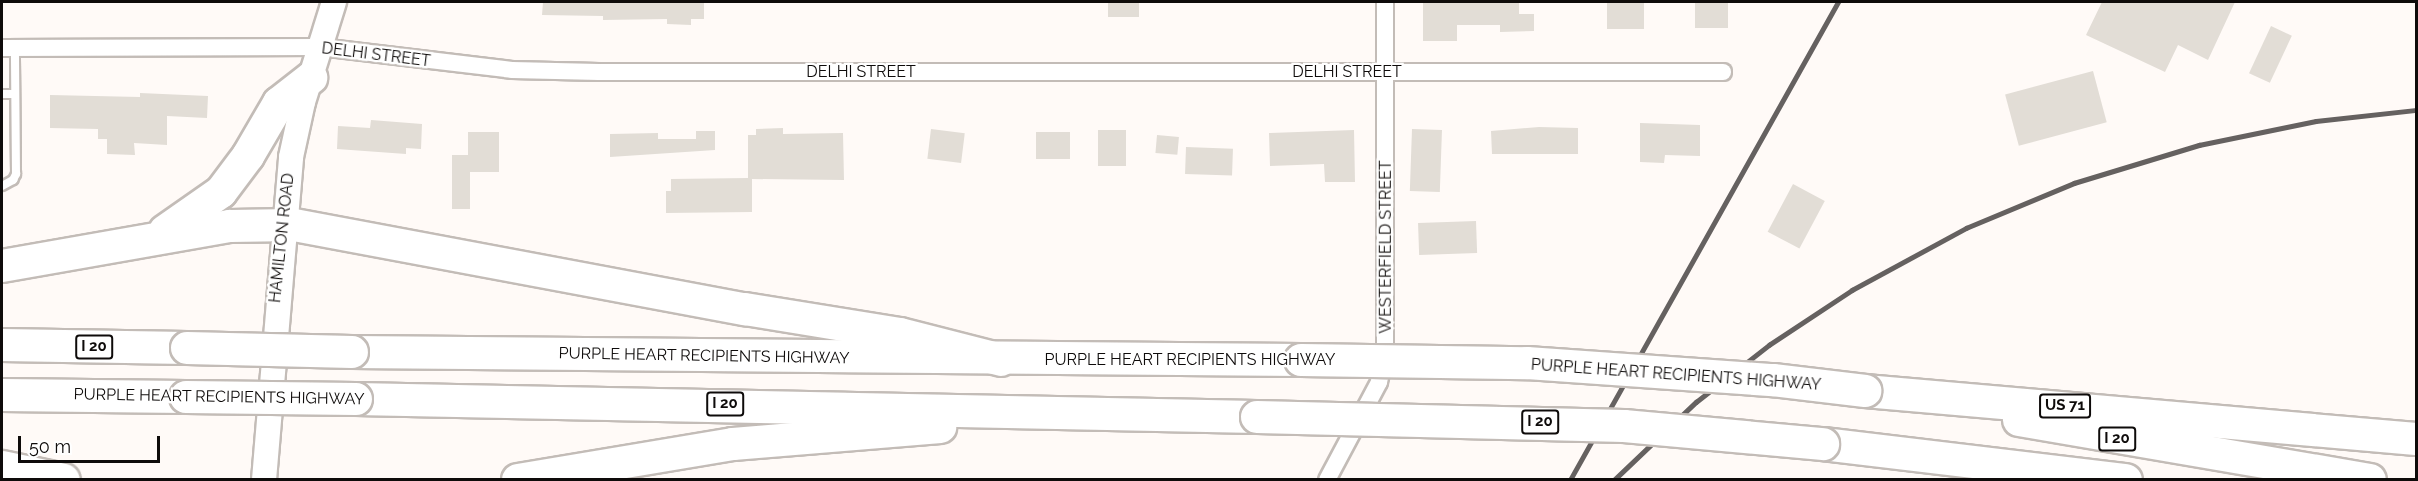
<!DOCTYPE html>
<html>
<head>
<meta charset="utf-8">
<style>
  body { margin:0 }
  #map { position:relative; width:2418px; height:481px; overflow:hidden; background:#fffaf7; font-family:Raleway,sans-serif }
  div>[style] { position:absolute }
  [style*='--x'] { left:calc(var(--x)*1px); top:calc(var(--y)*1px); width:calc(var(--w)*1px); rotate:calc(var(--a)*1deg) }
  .building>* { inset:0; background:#e2ddd6; transform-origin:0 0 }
  .roads { filter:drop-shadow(2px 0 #c3bcb7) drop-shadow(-2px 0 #c3bcb7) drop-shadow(0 2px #c3bcb7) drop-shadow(0 -2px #c3bcb7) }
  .lane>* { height:8px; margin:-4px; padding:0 4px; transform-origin:4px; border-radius:4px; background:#fff }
  .street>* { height:16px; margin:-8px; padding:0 8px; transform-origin:8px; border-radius:8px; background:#fff }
  .secondary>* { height:24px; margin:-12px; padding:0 12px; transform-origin:12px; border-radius:12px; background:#fff }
  .highway>* { height:32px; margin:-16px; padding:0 16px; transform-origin:16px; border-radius:16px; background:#fff }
  .rail>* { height:4.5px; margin:-2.25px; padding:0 2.25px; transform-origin:2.25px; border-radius:2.25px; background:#656160 }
  .bridges { filter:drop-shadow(2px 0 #c3bcb7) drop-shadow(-2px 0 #c3bcb7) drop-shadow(0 2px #c3bcb7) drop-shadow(0 -2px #c3bcb7) }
  .highway-bridge>* { height:32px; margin:-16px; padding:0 16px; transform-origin:16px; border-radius:16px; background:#fff }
  span { translate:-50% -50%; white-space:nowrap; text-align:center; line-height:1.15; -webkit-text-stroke:4.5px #fff; paint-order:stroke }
  .shield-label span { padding:2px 4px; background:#fff; border:2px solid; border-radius:4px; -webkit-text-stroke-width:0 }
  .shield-label { font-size:15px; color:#0e0b0a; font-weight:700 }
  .street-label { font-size:16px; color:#0e0b0a }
  .frame { position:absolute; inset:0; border:3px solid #0e0b0a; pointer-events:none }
  .scale { position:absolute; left:18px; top:436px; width:142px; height:27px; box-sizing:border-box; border:3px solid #0e0b0a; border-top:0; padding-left:8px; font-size:18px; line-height:21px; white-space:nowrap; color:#0e0b0a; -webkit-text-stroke:4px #fff; paint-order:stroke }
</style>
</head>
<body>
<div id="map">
  <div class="building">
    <div style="clip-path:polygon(543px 2px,704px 2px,704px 19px,691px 19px,691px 25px,667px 24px,667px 19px,603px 20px,603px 16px,542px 15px)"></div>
    <div style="left:1108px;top:2px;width:31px;height:15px"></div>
    <div style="clip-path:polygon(1423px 2px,1519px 2px,1519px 14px,1534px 14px,1534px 31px,1500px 32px,1500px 25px,1457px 25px,1457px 41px,1423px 41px)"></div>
    <div style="left:1607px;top:2px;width:37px;height:27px"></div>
    <div style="left:1695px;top:2px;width:33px;height:26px"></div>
    <div style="clip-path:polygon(2102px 2px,2235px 2px,2208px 60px,2178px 45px,2165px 72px,2086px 35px)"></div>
    <div style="left:2271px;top:26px;width:23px;height:52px;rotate:25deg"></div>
    <div style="left:2093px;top:71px;width:53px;height:91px;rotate:75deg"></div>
    <div style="clip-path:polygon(140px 93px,208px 96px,207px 118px,167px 116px,167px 145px,134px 143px,135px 155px,107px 154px,107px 139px,98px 139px,98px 129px,50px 128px,50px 95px,140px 97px)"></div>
    <div style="clip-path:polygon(371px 120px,422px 124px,421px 149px,406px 148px,406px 154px,337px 149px,338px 126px,370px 128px)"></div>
    <div style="clip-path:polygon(1640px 123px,1700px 125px,1700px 156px,1665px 155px,1664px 163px,1640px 162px)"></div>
    <div style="clip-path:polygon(1539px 127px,1578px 128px,1578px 154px,1492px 154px,1491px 131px)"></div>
    <div style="clip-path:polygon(783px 128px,783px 134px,843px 133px,844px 180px,752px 179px,752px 212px,666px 213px,666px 191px,671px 191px,671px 179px,748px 178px,748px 135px,756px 135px,756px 129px)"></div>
    <div style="left:931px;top:129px;width:34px;height:30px;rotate:7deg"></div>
    <div style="left:1412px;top:129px;width:30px;height:62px;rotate:2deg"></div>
    <div style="left:1098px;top:130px;width:28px;height:36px"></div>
    <div style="clip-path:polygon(1354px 130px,1355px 182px,1325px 182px,1324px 164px,1270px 166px,1269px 133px)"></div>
    <div style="clip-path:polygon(696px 131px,715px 131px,715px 150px,610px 157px,610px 134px,658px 133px,658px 139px,696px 139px)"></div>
    <div style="clip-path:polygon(468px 132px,499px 132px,499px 172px,470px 172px,470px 209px,452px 209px,452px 155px,468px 155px)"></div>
    <div style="left:1036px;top:132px;width:34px;height:27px"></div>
    <div style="left:1157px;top:135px;width:22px;height:18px;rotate:5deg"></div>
    <div style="left:1186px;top:147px;width:47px;height:27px;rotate:2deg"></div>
    <div style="left:1793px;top:184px;width:36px;height:54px;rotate:28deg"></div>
    <div style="left:1476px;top:221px;width:32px;height:58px;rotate:88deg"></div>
  </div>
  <div class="roads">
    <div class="lane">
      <div style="--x:2;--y:94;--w:13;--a:0"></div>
      <div style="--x:2;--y:186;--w:13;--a:-29"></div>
      <div style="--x:13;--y:180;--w:7;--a:-63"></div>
      <div style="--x:16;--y:174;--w:126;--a:-90.5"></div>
    </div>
    <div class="street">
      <div style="--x:2;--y:48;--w:318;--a:-0.2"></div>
      <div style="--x:320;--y:47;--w:193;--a:6.8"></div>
      <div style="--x:512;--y:70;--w:87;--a:1.3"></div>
      <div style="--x:599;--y:72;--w:1124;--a:0"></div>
      <div style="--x:1327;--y:480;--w:111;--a:-62"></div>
      <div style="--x:1379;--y:382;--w:28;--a:-77"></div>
      <div style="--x:1385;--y:355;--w:353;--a:-90"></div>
    </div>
    <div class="secondary">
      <div style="--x:264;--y:480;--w:324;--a:-85.2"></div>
      <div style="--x:291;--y:157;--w:56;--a:-77.7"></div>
      <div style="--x:303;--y:102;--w:105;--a:-72.8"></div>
    </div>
    <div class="highway">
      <div style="--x:165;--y:231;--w:68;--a:-34.9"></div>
      <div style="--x:221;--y:192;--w:45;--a:-53.1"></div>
      <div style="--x:248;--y:156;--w:61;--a:-59.7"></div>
      <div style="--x:279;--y:103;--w:41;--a:-38"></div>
      <div style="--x:2;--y:266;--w:231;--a:-10"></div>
      <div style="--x:230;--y:226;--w:64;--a:-0.9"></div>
      <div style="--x:294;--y:225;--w:459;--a:10.6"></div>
      <div style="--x:745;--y:309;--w:157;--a:9.2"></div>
      <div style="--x:900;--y:334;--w:104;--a:14.4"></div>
      <div style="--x:2;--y:345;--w:185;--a:0.9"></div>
      <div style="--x:352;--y:352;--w:949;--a:0.48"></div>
      <div style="--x:1865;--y:391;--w:553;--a:4.98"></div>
      <div style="--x:2;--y:395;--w:184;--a:0.6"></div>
      <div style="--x:356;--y:399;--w:901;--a:1.14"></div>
      <div style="--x:2019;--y:420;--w:356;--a:9.7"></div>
      <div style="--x:1823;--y:444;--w:305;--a:6.8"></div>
      <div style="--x:2;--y:467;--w:63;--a:11.8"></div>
      <div style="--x:518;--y:480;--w:218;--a:-9.5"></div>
      <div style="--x:733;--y:444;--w:208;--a:-4.7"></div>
    </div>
  </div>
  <div class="rail">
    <div style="--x:1570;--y:480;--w:548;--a:-60.72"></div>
    <div style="--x:1614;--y:480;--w:113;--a:-43.6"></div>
    <div style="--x:1696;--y:402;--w:93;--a:-38"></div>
    <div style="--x:1769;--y:345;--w:100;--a:-33.5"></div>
    <div style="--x:1852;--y:290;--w:130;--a:-28.5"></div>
    <div style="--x:1966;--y:228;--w:117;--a:-22.6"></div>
    <div style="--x:2074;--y:183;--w:131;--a:-16.9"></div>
    <div style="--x:2199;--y:145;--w:119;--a:-11.6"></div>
    <div style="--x:2316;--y:121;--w:101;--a:-6.3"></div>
  </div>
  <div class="bridges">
    <div class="highway-bridge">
      <div style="--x:187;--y:348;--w:165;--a:1.4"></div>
      <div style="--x:1301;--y:360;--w:226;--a:0.8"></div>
      <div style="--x:1527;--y:363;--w:247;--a:4"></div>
      <div style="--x:1773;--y:380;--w:93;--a:6.8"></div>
      <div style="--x:186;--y:397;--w:170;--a:0.7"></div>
      <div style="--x:1257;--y:417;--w:367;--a:1.4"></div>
      <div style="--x:1624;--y:426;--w:200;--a:5.2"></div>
    </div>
  </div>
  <div class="shield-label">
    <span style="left:94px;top:347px">I 20</span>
    <span style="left:725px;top:404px">I 20</span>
    <span style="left:2065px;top:406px">US 71</span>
    <span style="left:1540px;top:422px">I 20</span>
    <span style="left:2117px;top:439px">I 20</span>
  </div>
  <div class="street-label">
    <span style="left:376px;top:55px;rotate:7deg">DELHI STREET</span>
    <span style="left:861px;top:72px">DELHI STREET</span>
    <span style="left:1347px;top:72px">DELHI STREET</span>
    <span style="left:282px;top:238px;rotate:-84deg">HAMILTON ROAD</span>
    <span style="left:1386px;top:247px;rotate:-90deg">WESTERFIELD STREET</span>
    <span style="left:704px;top:356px;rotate:1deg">PURPLE HEART RECIPIENTS HIGHWAY</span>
    <span style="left:1190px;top:360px">PURPLE HEART RECIPIENTS HIGHWAY</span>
    <span style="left:1676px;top:375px;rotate:4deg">PURPLE HEART RECIPIENTS HIGHWAY</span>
    <span style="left:219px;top:397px;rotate:1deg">PURPLE HEART RECIPIENTS HIGHWAY</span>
  </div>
  <div class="frame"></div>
  <div class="scale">50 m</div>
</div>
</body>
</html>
